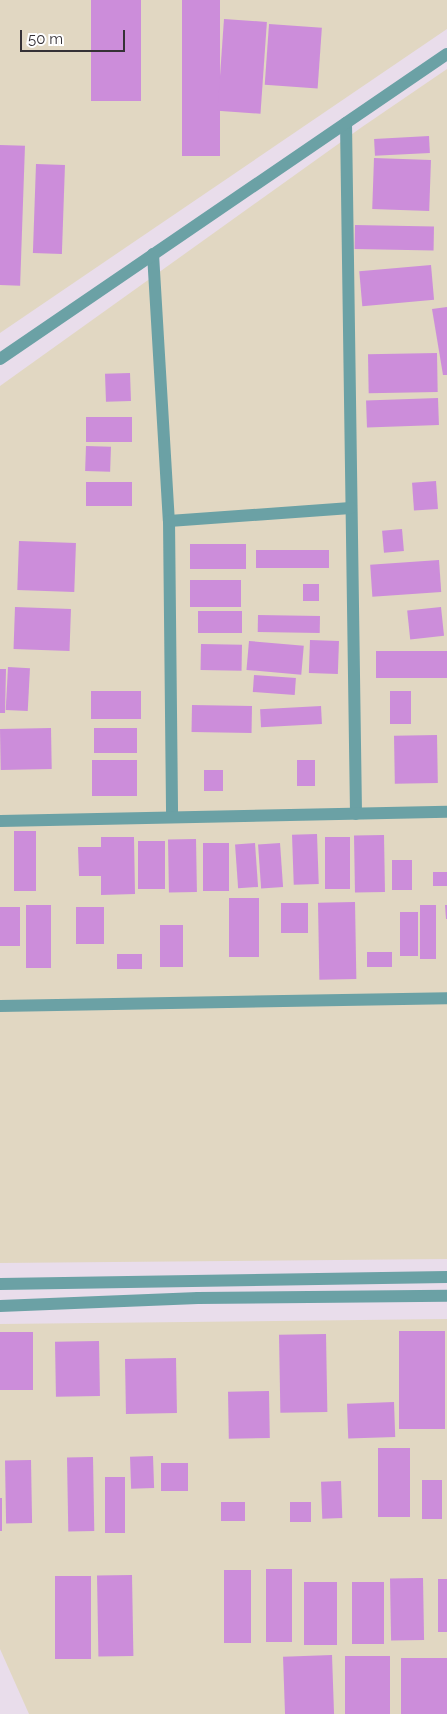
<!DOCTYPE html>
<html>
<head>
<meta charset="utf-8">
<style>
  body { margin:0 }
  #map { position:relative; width:447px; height:1714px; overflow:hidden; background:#e9ddeb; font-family:Raleway,sans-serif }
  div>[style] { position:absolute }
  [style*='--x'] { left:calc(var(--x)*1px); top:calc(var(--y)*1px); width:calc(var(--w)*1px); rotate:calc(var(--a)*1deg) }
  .industrial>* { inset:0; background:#e1d7c2 }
  .building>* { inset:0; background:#cc8dda; transform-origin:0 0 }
  .minor>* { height:12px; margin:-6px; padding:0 6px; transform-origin:6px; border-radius:6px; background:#6ba1a5 }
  span { translate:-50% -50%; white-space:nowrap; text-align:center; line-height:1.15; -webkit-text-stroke:4px #fff; paint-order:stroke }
  .scale { position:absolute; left:20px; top:30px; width:105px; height:22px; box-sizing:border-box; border:2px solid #353136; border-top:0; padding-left:6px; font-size:15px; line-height:18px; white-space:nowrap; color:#353136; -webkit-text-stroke:4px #fff; paint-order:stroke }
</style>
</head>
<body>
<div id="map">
  <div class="industrial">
    <div style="clip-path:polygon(0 0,447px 0,447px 29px,0 333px)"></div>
    <div style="clip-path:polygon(447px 69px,447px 1259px,0 1263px,0 386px,362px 127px)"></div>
    <div style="clip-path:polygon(447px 1319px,447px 1714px,29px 1714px,0 1649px,0 1324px)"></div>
  </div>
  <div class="building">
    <div style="left:91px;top:0;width:50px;height:101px"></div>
    <div style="left:182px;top:0;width:38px;height:156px"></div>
    <div style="left:224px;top:19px;width:43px;height:92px;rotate:4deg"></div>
    <div style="left:269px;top:24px;width:53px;height:61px;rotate:4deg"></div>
    <div style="left:429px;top:136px;width:17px;height:55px;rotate:87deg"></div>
    <div style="left:0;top:145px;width:25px;height:140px;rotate:2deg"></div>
    <div style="left:374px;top:158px;width:57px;height:51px;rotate:2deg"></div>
    <div style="left:36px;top:164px;width:29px;height:89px;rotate:2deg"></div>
    <div style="left:355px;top:225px;width:79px;height:24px;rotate:1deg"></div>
    <div style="left:431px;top:265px;width:35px;height:72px;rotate:85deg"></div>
    <div style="clip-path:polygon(447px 307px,447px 375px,443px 375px,432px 309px)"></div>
    <div style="left:437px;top:353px;width:39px;height:69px;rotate:89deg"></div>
    <div style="left:130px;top:373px;width:28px;height:25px;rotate:88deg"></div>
    <div style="left:438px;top:398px;width:27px;height:72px;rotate:88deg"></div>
    <div style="left:132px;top:417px;width:25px;height:46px;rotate:90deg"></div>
    <div style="left:86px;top:446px;width:25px;height:25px;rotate:2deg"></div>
    <div style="left:436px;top:481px;width:28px;height:24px;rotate:86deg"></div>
    <div style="left:86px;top:482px;width:46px;height:24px"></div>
    <div style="left:402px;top:529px;width:22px;height:20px;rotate:85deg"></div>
    <div style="left:19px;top:541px;width:57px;height:49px;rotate:2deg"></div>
    <div style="left:190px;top:544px;width:56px;height:25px"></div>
    <div style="left:256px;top:550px;width:73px;height:18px"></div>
    <div style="left:439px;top:560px;width:32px;height:69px;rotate:86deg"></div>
    <div style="left:190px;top:580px;width:51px;height:27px"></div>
    <div style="left:319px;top:584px;width:17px;height:16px;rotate:90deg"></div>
    <div style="left:15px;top:607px;width:56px;height:42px;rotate:2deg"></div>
    <div style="left:441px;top:607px;width:29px;height:34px;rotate:84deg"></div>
    <div style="left:198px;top:611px;width:44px;height:22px"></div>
    <div style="left:258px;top:615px;width:62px;height:17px;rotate:1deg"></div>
    <div style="left:310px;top:640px;width:29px;height:33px;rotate:2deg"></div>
    <div style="left:249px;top:641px;width:55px;height:29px;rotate:5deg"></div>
    <div style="left:201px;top:644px;width:41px;height:26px;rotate:1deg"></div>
    <div style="left:447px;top:651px;width:27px;height:71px;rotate:90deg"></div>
    <div style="left:8px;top:667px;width:22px;height:43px;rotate:3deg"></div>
    <div style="clip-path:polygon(0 669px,6px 669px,5px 713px,0 713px)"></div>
    <div style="left:254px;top:675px;width:42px;height:17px;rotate:4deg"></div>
    <div style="left:91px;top:691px;width:50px;height:28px"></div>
    <div style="left:411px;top:691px;width:33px;height:21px;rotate:90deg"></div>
    <div style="left:192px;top:705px;width:60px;height:27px;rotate:1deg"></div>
    <div style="left:321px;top:706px;width:18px;height:61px;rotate:87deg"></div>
    <div style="left:51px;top:728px;width:41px;height:51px;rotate:89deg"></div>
    <div style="left:94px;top:728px;width:43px;height:25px"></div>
    <div style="left:437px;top:735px;width:48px;height:43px;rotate:89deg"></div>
    <div style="left:92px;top:760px;width:45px;height:36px"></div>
    <div style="left:297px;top:760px;width:18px;height:26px"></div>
    <div style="left:204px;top:770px;width:19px;height:21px"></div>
    <div style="left:14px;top:831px;width:22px;height:60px"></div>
    <div style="left:317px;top:834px;width:50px;height:25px;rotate:88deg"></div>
    <div style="left:384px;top:835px;width:57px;height:30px;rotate:89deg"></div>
    <div style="clip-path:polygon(101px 837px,134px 837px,135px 894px,101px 895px,101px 876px,79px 876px,78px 847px,101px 847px)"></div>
    <div style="left:325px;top:837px;width:25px;height:52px"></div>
    <div style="left:196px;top:839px;width:53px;height:28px;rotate:89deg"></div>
    <div style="left:138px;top:841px;width:27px;height:48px"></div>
    <div style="left:203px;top:843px;width:26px;height:48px"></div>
    <div style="left:255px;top:843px;width:44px;height:20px;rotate:86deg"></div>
    <div style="left:280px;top:843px;width:44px;height:22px;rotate:86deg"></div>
    <div style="left:392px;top:860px;width:20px;height:30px"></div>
    <div style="left:433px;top:872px;width:14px;height:14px"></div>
    <div style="left:229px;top:898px;width:30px;height:59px"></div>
    <div style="left:355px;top:902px;width:77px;height:37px;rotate:89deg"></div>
    <div style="left:281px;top:903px;width:27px;height:30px"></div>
    <div style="left:26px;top:905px;width:25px;height:63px"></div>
    <div style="left:420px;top:905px;width:16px;height:54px"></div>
    <div style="clip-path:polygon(445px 905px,447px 905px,447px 919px,446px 919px)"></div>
    <div style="left:0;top:907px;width:20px;height:39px"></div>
    <div style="left:76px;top:907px;width:28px;height:37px"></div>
    <div style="left:400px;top:912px;width:18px;height:44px"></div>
    <div style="left:160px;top:925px;width:23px;height:42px"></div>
    <div style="left:367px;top:952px;width:25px;height:15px"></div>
    <div style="left:142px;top:954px;width:15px;height:25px;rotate:90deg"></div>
    <div style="left:399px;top:1331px;width:46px;height:98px"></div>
    <div style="left:0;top:1332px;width:33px;height:58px"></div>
    <div style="left:326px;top:1334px;width:78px;height:47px;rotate:89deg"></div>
    <div style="left:99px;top:1341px;width:55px;height:44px;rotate:89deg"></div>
    <div style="left:176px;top:1358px;width:55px;height:51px;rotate:89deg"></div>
    <div style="left:269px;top:1391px;width:47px;height:41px;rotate:89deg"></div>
    <div style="left:394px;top:1402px;width:35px;height:47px;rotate:88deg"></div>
    <div style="left:378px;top:1448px;width:32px;height:69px"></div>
    <div style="left:153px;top:1456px;width:32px;height:23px;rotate:88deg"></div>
    <div style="left:93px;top:1457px;width:74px;height:26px;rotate:89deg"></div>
    <div style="left:31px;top:1460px;width:63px;height:26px;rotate:89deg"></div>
    <div style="left:188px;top:1463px;width:28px;height:27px;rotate:90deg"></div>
    <div style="left:105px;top:1477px;width:20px;height:56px"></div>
    <div style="left:422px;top:1480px;width:20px;height:39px"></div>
    <div style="left:341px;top:1481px;width:37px;height:20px;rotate:88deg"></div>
    <div style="left:0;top:1498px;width:2px;height:33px"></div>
    <div style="left:221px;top:1502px;width:24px;height:19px"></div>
    <div style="left:311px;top:1502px;width:20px;height:21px;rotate:90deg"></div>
    <div style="left:266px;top:1569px;width:26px;height:73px"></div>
    <div style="left:224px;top:1570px;width:27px;height:73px"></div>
    <div style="left:132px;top:1575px;width:81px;height:35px;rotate:89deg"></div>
    <div style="left:55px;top:1576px;width:36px;height:83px"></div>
    <div style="left:423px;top:1578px;width:62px;height:33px;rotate:89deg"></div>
    <div style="left:438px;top:1579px;width:9px;height:53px"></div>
    <div style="left:304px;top:1582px;width:33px;height:63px"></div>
    <div style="left:352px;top:1582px;width:32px;height:62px"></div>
    <div style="left:332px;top:1655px;width:59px;height:49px;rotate:88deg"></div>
    <div style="left:345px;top:1656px;width:45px;height:58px"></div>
    <div style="left:401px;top:1658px;width:46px;height:56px"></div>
  </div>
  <div class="minor">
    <div style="--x:346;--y:123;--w:691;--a:89.17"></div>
    <div style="--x:153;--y:254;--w:267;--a:86.6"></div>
    <div style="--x:169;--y:521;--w:296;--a:89.4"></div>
    <div style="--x:0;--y:359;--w:541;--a:-34.31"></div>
    <div style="--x:169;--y:521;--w:182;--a:-4.1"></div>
    <div style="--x:0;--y:821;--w:447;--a:-1.2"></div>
    <div style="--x:0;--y:1006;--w:447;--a:-1"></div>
    <div style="--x:0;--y:1284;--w:447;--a:-0.9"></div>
    <div style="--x:0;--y:1306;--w:198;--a:-2.3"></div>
    <div style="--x:198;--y:1298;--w:249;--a:-0.5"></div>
  </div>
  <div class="scale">50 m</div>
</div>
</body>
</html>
